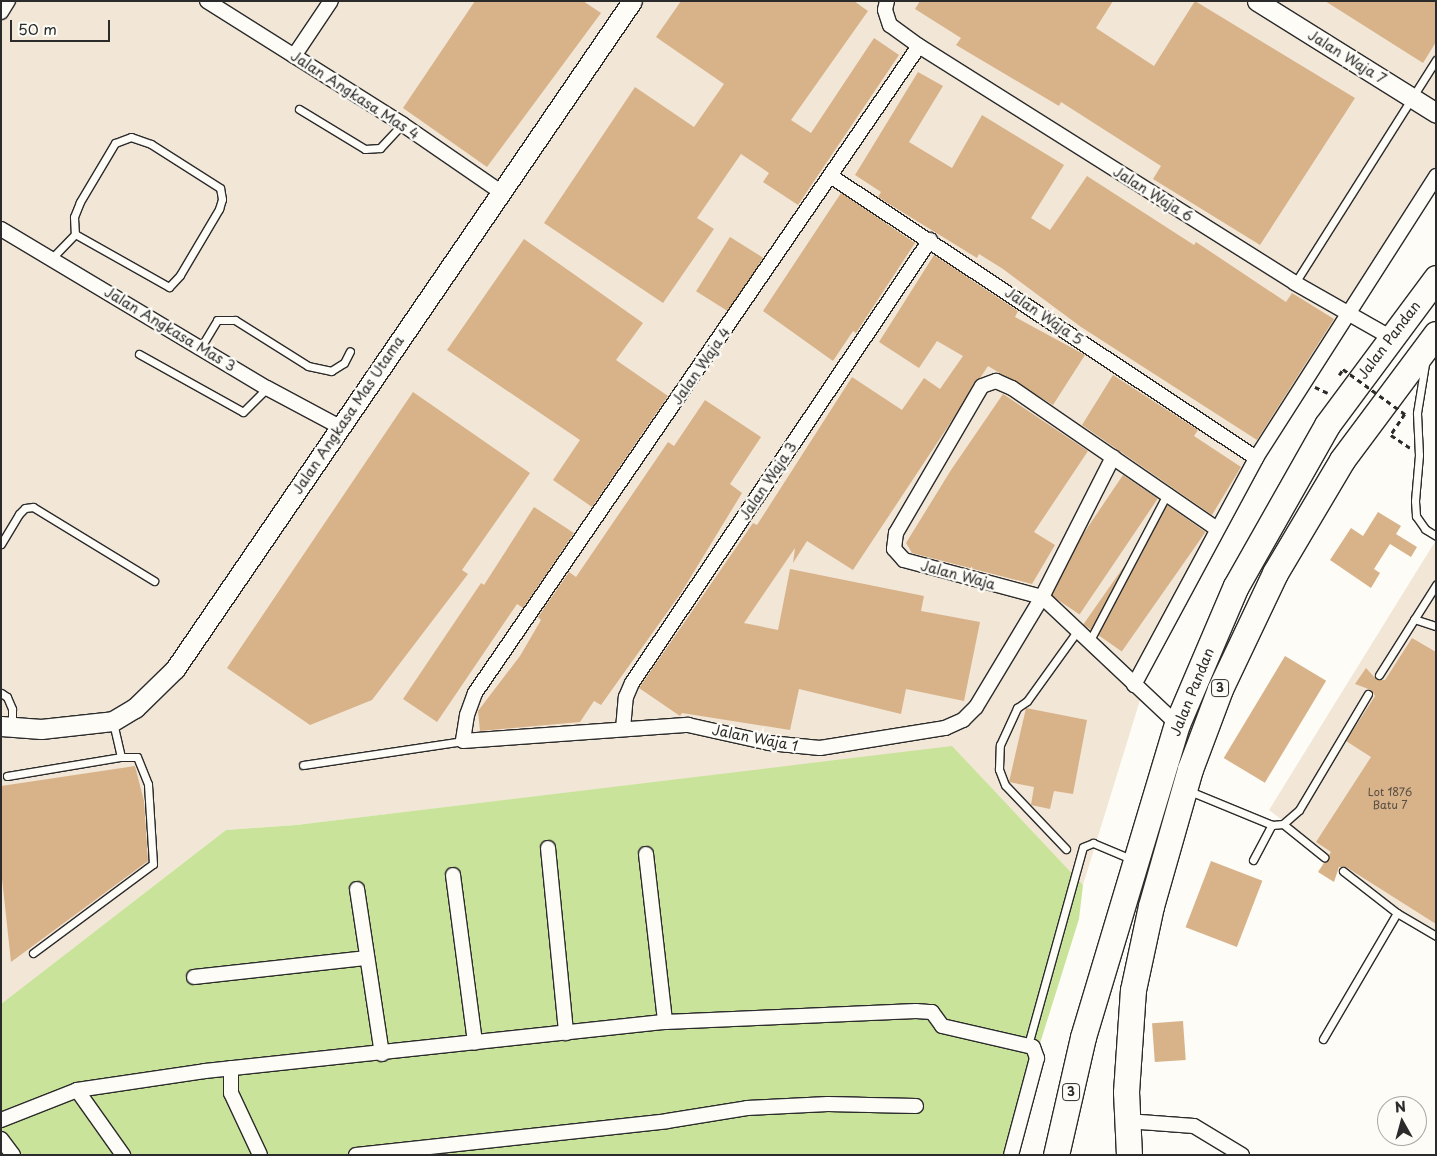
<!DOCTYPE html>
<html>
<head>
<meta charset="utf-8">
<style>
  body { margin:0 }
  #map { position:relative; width:1437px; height:1156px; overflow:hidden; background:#fdfcf7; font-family:"Playpen Sans",sans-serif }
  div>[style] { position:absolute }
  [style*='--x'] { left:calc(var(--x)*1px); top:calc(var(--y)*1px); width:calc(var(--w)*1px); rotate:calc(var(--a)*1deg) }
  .built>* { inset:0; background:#f2e6d6 }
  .green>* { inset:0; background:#c9e39a }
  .building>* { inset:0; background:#d8b38a; transform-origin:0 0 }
  .path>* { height:2.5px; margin-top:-1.25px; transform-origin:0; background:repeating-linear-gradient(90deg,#2b2b2b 0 5px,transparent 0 9px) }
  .roads { filter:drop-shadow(1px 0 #2b2b2b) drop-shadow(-1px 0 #2b2b2b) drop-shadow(0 1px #2b2b2b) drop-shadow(0 -1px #2b2b2b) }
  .lane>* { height:7px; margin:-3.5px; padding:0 3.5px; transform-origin:3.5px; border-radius:3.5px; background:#fdfcf7 }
  .street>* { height:14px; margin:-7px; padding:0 7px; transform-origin:7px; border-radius:7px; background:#fdfcf7 }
  .secondary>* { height:19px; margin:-9.5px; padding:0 9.5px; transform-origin:9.5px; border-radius:9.5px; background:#fdfcf7 }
  .highway>* { height:25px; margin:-12.5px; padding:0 12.5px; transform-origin:12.5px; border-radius:12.5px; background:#fdfcf7 }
  .path-bridge>* { height:2.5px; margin-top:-1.25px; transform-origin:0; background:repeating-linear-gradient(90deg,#2b2b2b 0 5px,transparent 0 9px) }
  span { translate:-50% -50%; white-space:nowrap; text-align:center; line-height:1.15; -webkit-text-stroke:5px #fdfcf7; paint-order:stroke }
  .number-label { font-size:11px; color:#564d43 }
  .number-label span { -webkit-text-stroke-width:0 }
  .shield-label span { padding:1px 4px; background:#fdfcf7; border:1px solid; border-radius:4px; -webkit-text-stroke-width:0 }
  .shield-label { font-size:12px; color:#2b2b2b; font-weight:700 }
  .street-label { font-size:14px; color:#2b2b2b }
  .frame { position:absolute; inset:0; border:2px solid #2b2b2b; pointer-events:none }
  .north { position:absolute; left:1377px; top:1096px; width:50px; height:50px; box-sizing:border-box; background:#fdfcf7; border:1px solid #a9a8a5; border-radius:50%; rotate:353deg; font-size:14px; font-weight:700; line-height:20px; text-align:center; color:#2b2b2b }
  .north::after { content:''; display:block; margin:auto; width:18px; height:22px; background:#2b2b2b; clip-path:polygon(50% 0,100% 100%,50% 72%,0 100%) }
  .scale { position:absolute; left:10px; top:20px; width:100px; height:22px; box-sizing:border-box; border:2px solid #2b2b2b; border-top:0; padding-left:6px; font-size:15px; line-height:18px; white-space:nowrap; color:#2b2b2b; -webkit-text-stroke:4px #fdfcf7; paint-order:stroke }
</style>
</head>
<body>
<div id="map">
  <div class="built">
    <div style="clip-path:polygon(1px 1px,1436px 1px,1436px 173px,1235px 503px,1149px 671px,1083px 885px,952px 747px,296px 825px,226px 830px,1px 1004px)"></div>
    <div style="clip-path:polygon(1436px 540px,1436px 932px,1397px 909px,1269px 810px)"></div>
  </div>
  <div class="green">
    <div style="clip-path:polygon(952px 746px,1083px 885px,1079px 919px,1005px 1155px,1px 1155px,1px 1004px,226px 830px,296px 825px)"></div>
  </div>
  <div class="building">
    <div style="clip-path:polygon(475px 1px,583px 1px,601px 13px,487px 167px,403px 108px)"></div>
    <div style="clip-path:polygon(681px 1px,854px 1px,868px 11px,791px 120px,811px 133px,874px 38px,899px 55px,798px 205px,763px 182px,769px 173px,741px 154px,697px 218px,714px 229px,663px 303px,544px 223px,635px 87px,694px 127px,724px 84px,656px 37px)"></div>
    <div style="clip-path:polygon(920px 1px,1113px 1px,1096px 28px,1154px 66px,1195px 1px,1355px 98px,1260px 245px,1153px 179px,1161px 166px,1061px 102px,1059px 106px,956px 45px,961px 38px,915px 9px)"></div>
    <div style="clip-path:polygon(1325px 1px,1436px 1px,1436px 42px,1423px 63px)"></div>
    <div style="clip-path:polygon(918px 72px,943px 86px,909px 142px,952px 168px,982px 115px,1064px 165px,1031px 218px,1050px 230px,1087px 176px,1194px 245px,1196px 242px,1286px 302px,1292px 293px,1334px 319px,1257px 440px,1081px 327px,1003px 269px,979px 254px,977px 258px,886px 202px,878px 197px,881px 192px,855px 175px)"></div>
    <div style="clip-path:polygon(841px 193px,915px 243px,856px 333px,853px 331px,833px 361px,763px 311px)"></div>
    <div style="left:730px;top:237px;width:39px;height:64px;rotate:32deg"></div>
    <div style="clip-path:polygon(524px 239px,643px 323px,616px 360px,668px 396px,592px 507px,553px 480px,580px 440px,447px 350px)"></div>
    <div style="clip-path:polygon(934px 255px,1018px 311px,1015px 317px,1085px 355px,1053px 405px,988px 366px,853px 570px,807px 541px,793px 563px,795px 548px,744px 623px,778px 630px,790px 569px,924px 596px,921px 611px,980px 622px,964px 701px,906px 689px,901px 714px,799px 689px,790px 730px,682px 713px,680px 716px,639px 688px,753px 523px,757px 525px,852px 377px,902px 410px,924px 378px,940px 389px,963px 356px,937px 341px,919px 368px,879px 342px)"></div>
    <div style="clip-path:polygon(1113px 375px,1198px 430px,1194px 436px,1241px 467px,1212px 515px,1082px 425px)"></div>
    <div style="clip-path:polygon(413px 392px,530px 473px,462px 570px,468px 574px,372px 700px,310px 725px,227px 668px)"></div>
    <div style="clip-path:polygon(1003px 394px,1088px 451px,1034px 532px,1055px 545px,1032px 584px,912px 553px,906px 543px,951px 470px)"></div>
    <div style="clip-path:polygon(705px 400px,761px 437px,730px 484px,742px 493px,681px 593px,601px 705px,594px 701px,580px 722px,480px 731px,478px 711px,520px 656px,541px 620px,538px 617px,569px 572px,576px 577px,668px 442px,674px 446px)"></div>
    <div style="left:1123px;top:475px;width:42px;height:140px;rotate:34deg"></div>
    <div style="left:1167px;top:505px;width:47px;height:146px;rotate:35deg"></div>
    <div style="clip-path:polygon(534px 507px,574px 533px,523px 608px,517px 604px,437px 722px,403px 699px,481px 583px,484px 585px)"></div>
    <div style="clip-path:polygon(1378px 512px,1401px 526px,1396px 534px,1417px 547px,1411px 557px,1390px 544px,1374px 569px,1380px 573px,1371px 588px,1330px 560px,1351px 528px,1363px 536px)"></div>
    <div style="clip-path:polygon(1412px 638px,1436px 652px,1436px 924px,1346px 867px,1339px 867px,1334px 882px,1318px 872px,1331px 852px,1316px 842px,1371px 757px,1346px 741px,1375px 696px,1371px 690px,1355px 684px,1366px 668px,1377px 680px,1385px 680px)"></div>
    <div style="left:1285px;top:656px;width:48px;height:119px;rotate:31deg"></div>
    <div style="clip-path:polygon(1026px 708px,1087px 720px,1073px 794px,1054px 791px,1050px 809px,1031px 805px,1034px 787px,1009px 782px)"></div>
    <div style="clip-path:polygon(135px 766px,144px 801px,148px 861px,11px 962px,1px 869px,1px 786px)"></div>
    <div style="left:1211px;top:861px;width:55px;height:71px;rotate:21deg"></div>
    <div style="left:1183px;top:1021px;width:39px;height:31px;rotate:86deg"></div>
  </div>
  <div class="path">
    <div style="--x:1339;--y:375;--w:7;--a:-56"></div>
    <div style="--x:1315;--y:387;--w:14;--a:25"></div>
    <div style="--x:1405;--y:414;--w:25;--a:124"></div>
    <div style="--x:1391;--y:435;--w:23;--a:34"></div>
  </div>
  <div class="roads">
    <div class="lane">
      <div style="--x:299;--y:109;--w:77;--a:31.2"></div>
      <div style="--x:365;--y:149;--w:15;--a:-4"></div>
      <div style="--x:380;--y:148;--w:33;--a:-47"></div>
      <div style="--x:51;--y:259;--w:35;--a:-46"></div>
      <div style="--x:75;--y:234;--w:108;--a:29.4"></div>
      <div style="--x:169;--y:287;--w:16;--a:-47"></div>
      <div style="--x:180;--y:275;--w:77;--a:-59.4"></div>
      <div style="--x:219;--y:209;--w:10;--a:-73"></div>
      <div style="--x:222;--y:199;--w:11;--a:-100"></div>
      <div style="--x:220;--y:188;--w:82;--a:-147.5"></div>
      <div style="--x:151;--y:144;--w:21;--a:-161"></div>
      <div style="--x:131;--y:137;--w:17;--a:159"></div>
      <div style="--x:115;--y:143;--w:69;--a:120.7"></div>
      <div style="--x:80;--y:202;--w:16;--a:112"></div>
      <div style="--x:74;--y:217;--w:17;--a:87"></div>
      <div style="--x:1295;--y:283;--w:264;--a:-57.7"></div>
      <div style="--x:201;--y:347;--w:31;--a:-59"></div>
      <div style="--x:217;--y:320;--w:18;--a:0"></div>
      <div style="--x:235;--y:320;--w:86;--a:32.2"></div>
      <div style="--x:308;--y:366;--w:24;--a:12"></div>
      <div style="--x:331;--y:371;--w:15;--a:-32"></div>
      <div style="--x:344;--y:363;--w:13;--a:-63"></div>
      <div style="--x:139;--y:354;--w:119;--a:29.1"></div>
      <div style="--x:243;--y:412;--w:34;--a:-45"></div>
      <div style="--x:1425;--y:364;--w:50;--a:99.3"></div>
      <div style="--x:1417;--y:413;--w:42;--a:87.3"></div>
      <div style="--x:1419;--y:455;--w:46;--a:95"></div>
      <div style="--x:1415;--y:501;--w:15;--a:86"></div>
      <div style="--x:1416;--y:516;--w:16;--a:55"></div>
      <div style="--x:1425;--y:529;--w:13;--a:32"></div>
      <div style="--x:1;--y:544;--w:35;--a:-59"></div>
      <div style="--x:19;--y:514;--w:8;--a:-45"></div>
      <div style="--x:25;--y:508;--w:8;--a:-7"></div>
      <div style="--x:33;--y:507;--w:142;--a:31.4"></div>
      <div style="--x:1414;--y:619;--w:23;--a:18"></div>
      <div style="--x:1089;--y:642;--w:170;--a:-62.2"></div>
      <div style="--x:1379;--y:675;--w:107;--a:-57.7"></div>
      <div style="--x:1;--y:693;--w:7;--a:34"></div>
      <div style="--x:7;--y:697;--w:13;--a:67"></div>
      <div style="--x:12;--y:709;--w:17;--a:90"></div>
      <div style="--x:303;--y:765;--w:162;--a:-8.5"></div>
      <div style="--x:7;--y:776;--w:116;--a:-9.5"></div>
      <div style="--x:1187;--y:790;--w:92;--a:22.4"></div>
      <div style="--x:1272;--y:825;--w:11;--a:-5"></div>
      <div style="--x:1283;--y:824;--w:21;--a:-41"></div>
      <div style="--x:1299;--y:810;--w:135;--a:-59.3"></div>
      <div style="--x:1283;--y:824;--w:53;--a:38.8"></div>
      <div style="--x:1066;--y:849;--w:88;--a:-133.6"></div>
      <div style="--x:1005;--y:785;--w:17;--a:-111"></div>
      <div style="--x:999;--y:769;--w:24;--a:-88"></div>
      <div style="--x:1000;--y:745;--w:41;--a:-65.3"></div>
      <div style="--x:1017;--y:708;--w:12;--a:-35"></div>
      <div style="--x:1027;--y:701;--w:87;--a:-54.3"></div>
      <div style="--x:1253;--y:860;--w:40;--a:-62"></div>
      <div style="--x:1343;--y:871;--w:68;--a:37.9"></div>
      <div style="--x:1397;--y:913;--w:45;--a:30.5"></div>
      <div style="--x:33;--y:953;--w:149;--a:-36.6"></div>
      <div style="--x:153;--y:864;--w:80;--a:-93.6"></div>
      <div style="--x:148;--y:784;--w:29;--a:-112"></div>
      <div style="--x:137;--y:757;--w:16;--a:180"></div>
      <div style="--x:121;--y:757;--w:37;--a:-103"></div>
      <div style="--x:1323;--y:1039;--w:146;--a:-59.6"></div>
      <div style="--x:1028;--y:1045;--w:205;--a:-74.5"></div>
      <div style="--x:1083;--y:847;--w:11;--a:-22"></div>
      <div style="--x:1093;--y:843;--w:41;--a:22.8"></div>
    </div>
    <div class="street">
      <div style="--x:207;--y:1;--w:231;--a:32.2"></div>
      <div style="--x:402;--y:124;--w:120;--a:34.5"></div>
      <div style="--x:887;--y:1;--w:9;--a:103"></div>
      <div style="--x:885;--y:10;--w:16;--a:72"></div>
      <div style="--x:890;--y:25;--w:36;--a:36"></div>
      <div style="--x:919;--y:46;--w:444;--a:32.2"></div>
      <div style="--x:1295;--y:283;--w:109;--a:29.6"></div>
      <div style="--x:1;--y:12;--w:13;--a:-58"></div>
      <div style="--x:919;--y:46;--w:785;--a:124.46"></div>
      <div style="--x:475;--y:693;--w:23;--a:110"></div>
      <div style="--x:467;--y:715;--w:26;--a:99"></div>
      <div style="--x:463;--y:741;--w:226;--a:-4.1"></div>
      <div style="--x:688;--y:725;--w:83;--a:12.5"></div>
      <div style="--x:769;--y:743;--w:51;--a:5.6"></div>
      <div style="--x:820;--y:748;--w:127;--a:-9.1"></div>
      <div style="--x:945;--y:728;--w:20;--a:-24"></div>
      <div style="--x:963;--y:720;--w:18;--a:-45"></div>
      <div style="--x:976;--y:707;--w:128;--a:-59"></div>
      <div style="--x:1042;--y:597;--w:157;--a:-63.1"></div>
      <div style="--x:294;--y:56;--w:66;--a:-56.1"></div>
      <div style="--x:832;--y:177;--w:509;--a:33.53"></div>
      <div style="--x:1;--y:229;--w:310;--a:30.9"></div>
      <div style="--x:267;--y:388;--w:83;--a:28.1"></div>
      <div style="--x:1134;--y:685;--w:258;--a:-61.7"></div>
      <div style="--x:1256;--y:458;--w:335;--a:-57.4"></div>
      <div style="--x:1177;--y:724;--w:185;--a:-136.7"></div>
      <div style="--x:1042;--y:597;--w:143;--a:-165"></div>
      <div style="--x:904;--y:560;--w:15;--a:-132"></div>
      <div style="--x:894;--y:549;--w:16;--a:-83"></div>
      <div style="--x:896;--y:533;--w:170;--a:-59.7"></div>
      <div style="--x:982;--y:386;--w:15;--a:-20"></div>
      <div style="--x:996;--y:381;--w:17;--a:24"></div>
      <div style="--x:1012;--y:388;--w:247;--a:34.5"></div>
      <div style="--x:623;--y:729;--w:32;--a:-85"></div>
      <div style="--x:626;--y:697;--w:15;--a:-67"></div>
      <div style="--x:632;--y:683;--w:534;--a:-56.07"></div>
      <div style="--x:548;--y:848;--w:186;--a:84.4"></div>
      <div style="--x:646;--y:854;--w:169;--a:83.5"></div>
      <div style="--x:453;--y:875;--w:169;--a:82.5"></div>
      <div style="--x:357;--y:889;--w:167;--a:81.4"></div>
      <div style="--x:194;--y:977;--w:174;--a:-6.3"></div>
      <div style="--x:231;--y:1068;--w:25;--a:90"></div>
      <div style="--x:231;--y:1093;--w:68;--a:64.9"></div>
      <div style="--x:77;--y:1090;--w:80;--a:54.7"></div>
      <div style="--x:1;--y:1120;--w:82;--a:-21.5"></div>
      <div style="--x:77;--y:1090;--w:129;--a:-8.4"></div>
      <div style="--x:205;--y:1071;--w:463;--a:-6.1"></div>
      <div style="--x:665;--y:1022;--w:251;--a:-2.5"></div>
      <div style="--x:916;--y:1011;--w:16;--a:4"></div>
      <div style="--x:932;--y:1012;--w:17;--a:54"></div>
      <div style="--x:942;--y:1026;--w:93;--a:13"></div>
      <div style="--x:1033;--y:1047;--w:12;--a:70"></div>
      <div style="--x:1037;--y:1058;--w:100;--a:105"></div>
      <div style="--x:1127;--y:1121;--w:67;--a:4.3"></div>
      <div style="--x:1194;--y:1126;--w:56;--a:31.1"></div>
      <div style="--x:1;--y:1139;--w:20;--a:53"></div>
      <div style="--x:356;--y:1155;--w:313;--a:-6.2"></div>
      <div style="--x:667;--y:1121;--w:81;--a:-9.2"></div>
      <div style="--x:747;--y:1108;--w:81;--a:-2.8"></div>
      <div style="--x:828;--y:1104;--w:88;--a:1.3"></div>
    </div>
    <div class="secondary">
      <div style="--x:1257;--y:1;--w:211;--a:32"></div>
      <div style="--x:1;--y:726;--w:40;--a:4.3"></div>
      <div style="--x:41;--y:729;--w:72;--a:-6.3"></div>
      <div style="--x:113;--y:721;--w:26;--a:-31"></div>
      <div style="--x:135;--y:708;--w:56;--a:-44.3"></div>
      <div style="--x:175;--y:669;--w:809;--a:-55.62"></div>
    </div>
    <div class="highway">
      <div style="--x:1056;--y:1155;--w:121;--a:-77.1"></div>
      <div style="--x:1083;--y:1037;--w:327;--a:-73.3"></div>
      <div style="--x:1177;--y:724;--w:150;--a:-66.9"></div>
      <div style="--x:1236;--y:586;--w:185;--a:-60.5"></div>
      <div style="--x:1327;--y:425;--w:183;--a:-53.4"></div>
      <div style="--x:1129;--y:1155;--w:63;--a:-92.7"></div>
      <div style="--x:1126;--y:1092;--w:102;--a:-86.1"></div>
      <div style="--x:1133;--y:990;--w:86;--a:-77.9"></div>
      <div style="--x:1151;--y:906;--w:142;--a:-74.1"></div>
      <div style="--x:1190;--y:769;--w:85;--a:-69.4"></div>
      <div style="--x:1220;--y:689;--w:128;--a:-64.6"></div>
      <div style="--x:1275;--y:573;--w:131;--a:-59.3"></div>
      <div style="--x:1342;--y:460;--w:157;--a:-53.3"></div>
    </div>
  </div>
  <div class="path-bridge">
    <div style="--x:1343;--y:369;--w:77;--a:36"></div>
  </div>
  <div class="number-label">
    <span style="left:1390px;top:799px">Lot 1876<br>Batu 7</span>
  </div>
  <div class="shield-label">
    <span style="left:1220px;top:688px">3</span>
    <span style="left:1071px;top:1092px">3</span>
  </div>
  <div class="street-label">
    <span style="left:1347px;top:57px;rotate:32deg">Jalan Waja 7</span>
    <span style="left:355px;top:95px;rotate:33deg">Jalan Angkasa Mas 4</span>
    <span style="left:1153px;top:194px;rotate:32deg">Jalan Waja 6</span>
    <span style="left:1044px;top:316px;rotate:34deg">Jalan Waja 5</span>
    <span style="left:170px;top:329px;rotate:31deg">Jalan Angkasa Mas 3</span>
    <span style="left:1389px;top:340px;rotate:-53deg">Jalan Pandan</span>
    <span style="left:701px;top:366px;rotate:-55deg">Jalan Waja 4</span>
    <span style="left:348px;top:415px;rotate:-56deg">Jalan Angkasa Mas Utama</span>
    <span style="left:768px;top:481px;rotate:-56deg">Jalan Waja 3</span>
    <span style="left:958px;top:575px;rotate:15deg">Jalan Waja</span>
    <span style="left:1192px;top:692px;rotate:-68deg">Jalan Pandan</span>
    <span style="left:755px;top:738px;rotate:11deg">Jalan Waja 1</span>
  </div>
  <div class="frame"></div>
  <div class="north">N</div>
  <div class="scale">50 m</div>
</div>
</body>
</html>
